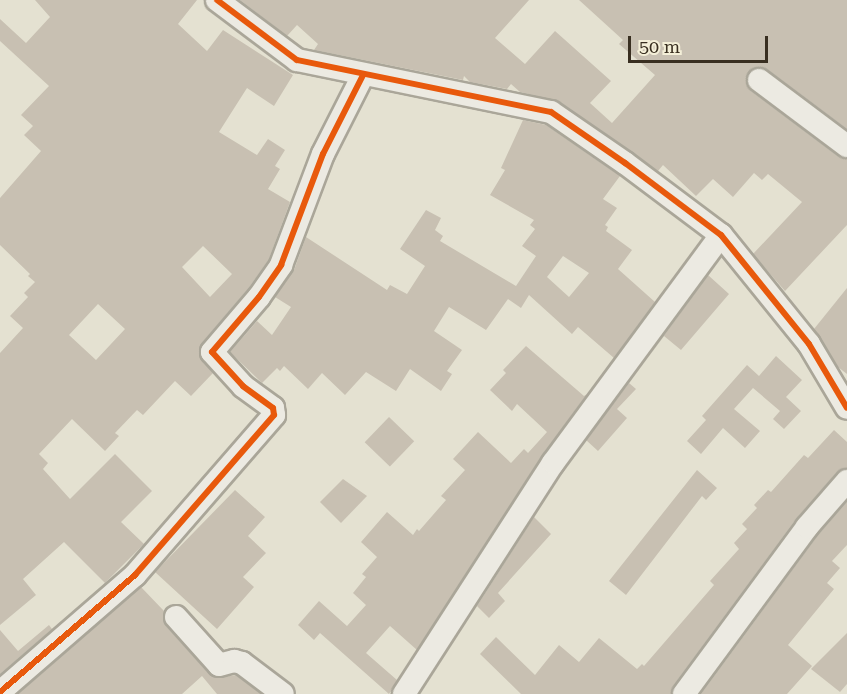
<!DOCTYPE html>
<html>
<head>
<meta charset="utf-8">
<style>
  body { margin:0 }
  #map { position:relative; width:847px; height:694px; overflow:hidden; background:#e4e1d1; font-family:"Roboto Serif",serif }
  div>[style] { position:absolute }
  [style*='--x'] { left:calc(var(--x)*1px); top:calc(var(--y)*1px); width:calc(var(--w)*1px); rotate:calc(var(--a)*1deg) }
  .building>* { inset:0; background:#c8c0b2; transform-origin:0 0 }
  .roads { filter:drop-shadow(2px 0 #aaa699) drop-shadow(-2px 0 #aaa699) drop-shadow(0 2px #aaa699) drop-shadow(0 -2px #aaa699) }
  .minor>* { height:22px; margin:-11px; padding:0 11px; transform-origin:11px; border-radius:11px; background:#eceae2 }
  .cycleway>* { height:6px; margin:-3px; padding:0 3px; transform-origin:3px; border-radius:3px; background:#e8590c }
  span { translate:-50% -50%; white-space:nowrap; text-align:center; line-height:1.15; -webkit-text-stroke:5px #f4efd8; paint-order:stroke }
  .scale { position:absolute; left:628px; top:36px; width:140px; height:27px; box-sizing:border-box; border:3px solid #392f21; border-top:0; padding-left:8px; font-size:18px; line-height:21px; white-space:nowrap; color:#392f21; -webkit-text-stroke:4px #f4efd8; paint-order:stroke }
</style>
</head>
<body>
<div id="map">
  <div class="building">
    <div style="clip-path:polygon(evenodd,35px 0,197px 0,178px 24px,207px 51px,223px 30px,293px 75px,274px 106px,247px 88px,219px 132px,257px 155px,268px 139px,285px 150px,275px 166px,280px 169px,268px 189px,290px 202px,269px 259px,248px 289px,201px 344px,199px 356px,213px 373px,191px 396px,175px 381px,143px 415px,137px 410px,115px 433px,119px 436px,105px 451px,72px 419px,39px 454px,48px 463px,43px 469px,70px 499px,115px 454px,152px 491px,121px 522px,144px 544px,105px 583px,64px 542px,23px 579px,36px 595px,0 625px,0 353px,23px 328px,10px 316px,28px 297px,24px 293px,35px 282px,28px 276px,30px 274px,0 245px,0 198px,41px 151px,24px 135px,33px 126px,21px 115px,49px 86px,0 41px,0 19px,26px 43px,50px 17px,35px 0,203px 246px,232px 274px,210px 297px,182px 267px,203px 246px,35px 0,98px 304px,125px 329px,96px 360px,69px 335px,98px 304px)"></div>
    <div style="clip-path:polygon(240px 0,529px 0,495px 38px,525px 64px,555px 31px,611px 81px,590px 103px,612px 123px,655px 75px,619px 44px,623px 40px,579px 0,847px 0,847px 129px,767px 69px,753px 68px,746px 79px,751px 91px,839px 157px,847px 159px,847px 225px,785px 291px,753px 254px,802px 202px,768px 174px,762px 180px,754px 173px,733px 197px,713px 179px,696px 196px,663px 165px,658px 171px,558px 101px,520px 92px,511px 84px,507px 89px,470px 82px,464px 76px,463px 80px,314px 50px,318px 44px,297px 25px,287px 36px)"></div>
    <div style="clip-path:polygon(evenodd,523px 120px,546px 125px,620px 176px,603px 199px,617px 208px,605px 225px,608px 227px,606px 231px,632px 250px,618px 269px,655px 302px,614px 358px,578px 327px,572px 334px,529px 295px,521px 308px,508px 299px,486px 330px,449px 307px,434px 331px,462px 350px,447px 371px,452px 374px,441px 391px,410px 369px,396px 391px,366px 372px,345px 395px,322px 373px,308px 389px,284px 366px,280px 371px,277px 368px,262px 383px,230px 352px,257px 321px,272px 335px,291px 307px,275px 297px,294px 270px,306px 237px,387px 290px,390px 285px,407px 294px,425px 266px,400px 249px,426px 210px,441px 218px,435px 230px,443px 236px,440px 241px,516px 286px,536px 256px,522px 246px,535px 229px,530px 225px,534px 220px,490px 195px,505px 170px,501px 168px,523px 120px,563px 256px,589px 273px,569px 297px,547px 277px,563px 256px)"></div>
    <div style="clip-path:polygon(708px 275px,729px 294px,681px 350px,664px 336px,647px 359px)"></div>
    <div style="clip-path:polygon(847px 288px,847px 374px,838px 367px,814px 329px)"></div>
    <div style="clip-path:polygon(526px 346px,584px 396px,587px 394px,542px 456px,417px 650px,390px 626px,366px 653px,397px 680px,389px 694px,320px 633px,314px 640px,298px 625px,319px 601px,347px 626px,366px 605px,353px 593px,366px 577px,362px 574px,377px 557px,361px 542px,387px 512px,413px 535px,417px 529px,419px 531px,446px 500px,441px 496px,465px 470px,453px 459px,478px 432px,511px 463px,524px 449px,528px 453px,547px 432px,517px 404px,512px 411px,490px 390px,506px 373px,503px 370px)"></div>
    <div style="clip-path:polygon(776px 356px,802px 380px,786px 397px,801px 411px,784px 429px,773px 419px,780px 411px,753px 388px,734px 409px,760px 431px,745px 448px,723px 428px,701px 454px,687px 441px,706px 420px,702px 416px,747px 365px,759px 376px)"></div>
    <div style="clip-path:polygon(629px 383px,636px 389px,617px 409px,627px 418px,598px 451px,586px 440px)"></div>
    <div style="left:389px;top:417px;width:35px;height:35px;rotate:44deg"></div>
    <div style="clip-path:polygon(834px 430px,847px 442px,847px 468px,837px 472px,796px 519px,673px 686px,671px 694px,521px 694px,480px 654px,496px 637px,535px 675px,559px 645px,579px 662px,599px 638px,637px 669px,642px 664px,644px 666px,714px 585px,710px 581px,739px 549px,734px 543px,747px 529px,742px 524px,757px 508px,754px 505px,768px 490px,771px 492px,804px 455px,808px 458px)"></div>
    <div style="clip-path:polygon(697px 470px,717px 488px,706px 500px,702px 496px,626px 595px,609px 581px)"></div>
    <div style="clip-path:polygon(343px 479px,367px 496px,341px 523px,320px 502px)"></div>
    <div style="clip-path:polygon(235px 490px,265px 517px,248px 536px,266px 553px,243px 577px,254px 587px,217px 629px,155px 572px)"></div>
    <div style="clip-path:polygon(847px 502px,847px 545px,832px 561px,840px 568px,827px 583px,834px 589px,788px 645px,812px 666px,787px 694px,701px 694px,818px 535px)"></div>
    <div style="clip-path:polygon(534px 517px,551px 534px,498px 593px,505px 601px,489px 618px,477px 606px)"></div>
    <div style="clip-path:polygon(141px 587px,164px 611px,163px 619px,166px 626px,209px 674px,216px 678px,236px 675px,261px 694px,217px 694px,202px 676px,182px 694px,18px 694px)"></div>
    <div style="clip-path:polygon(49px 625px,52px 629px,0 674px,0 630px,18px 651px)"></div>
    <div style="clip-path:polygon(847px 633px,847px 684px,840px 692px,811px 669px)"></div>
  </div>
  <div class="roads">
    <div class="minor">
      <div style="--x:217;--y:0;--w:100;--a:36.9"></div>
      <div style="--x:297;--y:60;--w:259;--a:11.6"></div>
      <div style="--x:551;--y:112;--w:90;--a:34.6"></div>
      <div style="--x:625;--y:163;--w:120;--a:36.9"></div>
      <div style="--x:721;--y:235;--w:140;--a:51.1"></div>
      <div style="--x:809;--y:344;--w:74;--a:59.3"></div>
      <div style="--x:759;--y:80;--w:110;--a:36.9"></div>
      <div style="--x:176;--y:617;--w:64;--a:48.1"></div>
      <div style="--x:219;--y:665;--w:16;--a:-15"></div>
      <div style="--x:234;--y:661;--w:8;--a:14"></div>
      <div style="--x:242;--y:663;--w:51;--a:37.1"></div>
      <div style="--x:0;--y:692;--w:179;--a:-40.9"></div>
      <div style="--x:135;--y:575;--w:212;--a:-49"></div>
      <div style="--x:274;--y:415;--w:7;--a:-98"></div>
      <div style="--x:273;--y:408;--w:37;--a:-144"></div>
      <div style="--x:243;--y:386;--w:46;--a:-132.4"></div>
      <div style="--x:212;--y:352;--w:72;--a:-49.5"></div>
      <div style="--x:259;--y:297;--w:39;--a:-55"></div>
      <div style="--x:281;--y:265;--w:119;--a:-69.3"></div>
      <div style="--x:323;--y:154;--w:89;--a:-63.1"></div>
      <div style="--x:404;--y:694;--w:275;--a:-57.2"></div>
      <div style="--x:553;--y:463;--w:283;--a:-53.6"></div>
      <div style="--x:684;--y:694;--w:207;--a:-53.6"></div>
      <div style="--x:807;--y:527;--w:61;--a:-49"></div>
    </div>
  </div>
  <div class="cycleway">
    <div style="--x:217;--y:0;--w:100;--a:36.9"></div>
    <div style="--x:297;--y:60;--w:259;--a:11.6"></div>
    <div style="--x:551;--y:112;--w:90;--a:34.6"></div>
    <div style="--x:625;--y:163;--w:120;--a:36.9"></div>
    <div style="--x:721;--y:235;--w:140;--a:51.1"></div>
    <div style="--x:809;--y:344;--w:74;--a:59.3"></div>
    <div style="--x:0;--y:692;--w:179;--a:-40.9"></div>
    <div style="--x:135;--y:575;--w:212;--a:-49"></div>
    <div style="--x:274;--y:415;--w:7;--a:-98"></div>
    <div style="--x:273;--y:408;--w:37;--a:-144"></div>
    <div style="--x:243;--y:386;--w:46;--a:-132.4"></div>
    <div style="--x:212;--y:352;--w:72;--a:-49.5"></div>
    <div style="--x:259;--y:297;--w:39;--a:-55"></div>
    <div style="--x:281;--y:265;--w:119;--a:-69.3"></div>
    <div style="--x:323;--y:154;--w:89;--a:-63.1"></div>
  </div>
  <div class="scale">50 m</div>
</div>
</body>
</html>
